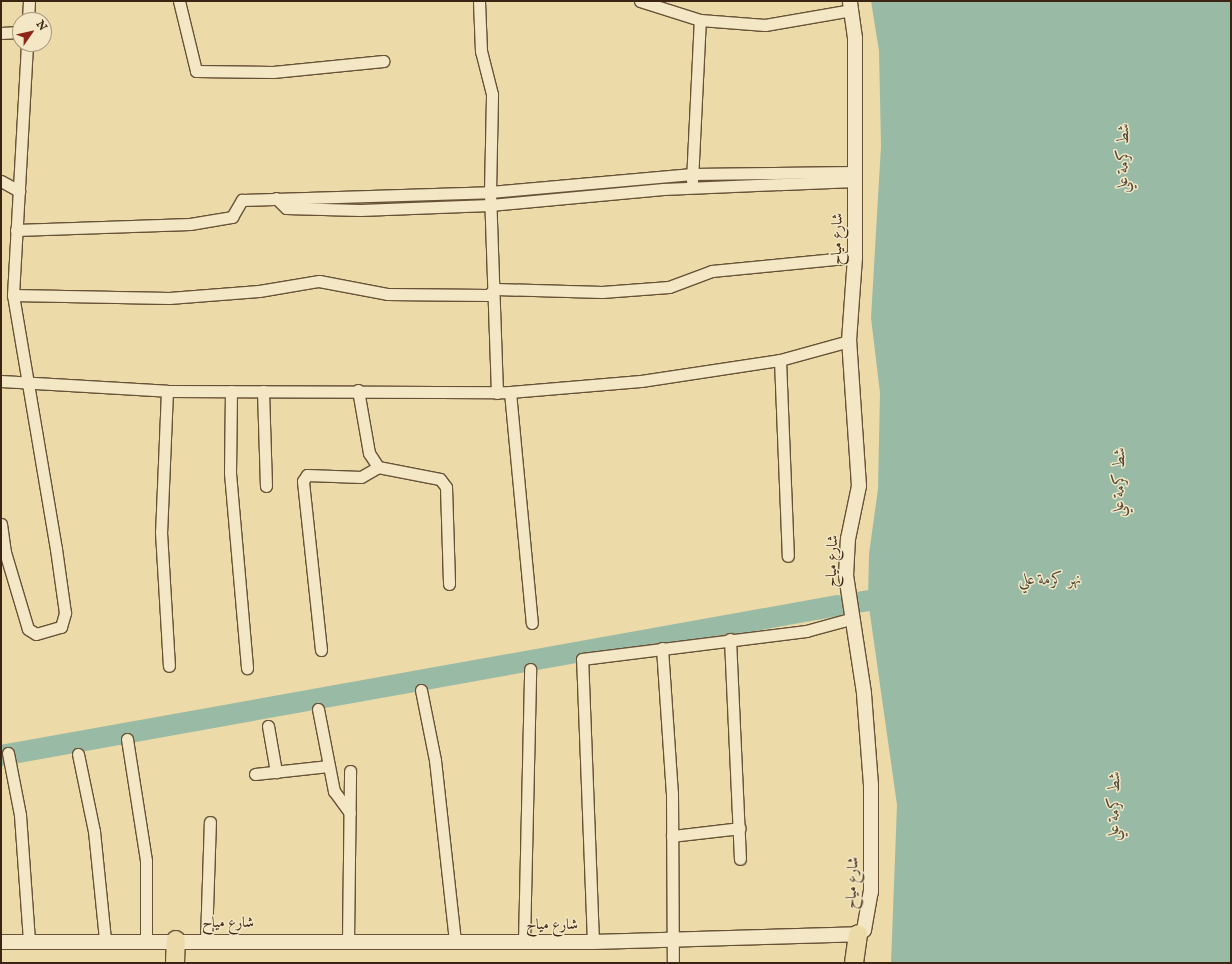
<!DOCTYPE html>
<html>
<head>
<meta charset="utf-8">
<style>
  body { margin:0 }
  #map { position:relative; width:1232px; height:964px; overflow:hidden; background:#ecdaa8; font-family:"IM FELL English",Amiri,serif }
  div>[style] { position:absolute }
  [style*='--x'] { left:calc(var(--x)*1px); top:calc(var(--y)*1px); width:calc(var(--w)*1px); rotate:calc(var(--a)*1deg) }
  .water>* { inset:0; background:#99bba6 }
  .river>* { height:21px; margin:-10.5px; padding:0 10.5px; transform-origin:10.5px; border-radius:10.5px; background:#99bba6 }
  .roads { filter:drop-shadow(1px 0 #675237) drop-shadow(-1px 0 #675237) drop-shadow(0 1px #675237) drop-shadow(0 -1px #675237) }
  .minor>* { height:11px; margin:-5.5px; padding:0 5.5px; transform-origin:5.5px; border-radius:5.5px; background:#f3e7c6 }
  .tertiary>* { height:14px; margin:-7px; padding:0 7px; transform-origin:7px; border-radius:7px; background:#f3e7c6 }
  .trunk>* { height:18px; margin:-9px; padding:0 9px; transform-origin:9px; border-radius:9px; background:#ecdaa8 }
  span { translate:-50% -50%; white-space:nowrap; text-align:center; line-height:1.15; -webkit-text-stroke:3px #f3e7c6; paint-order:stroke }
  .street-label { font-size:15px; color:#3b2411 }
  .water-label { font-size:16px; color:#524a36; font-style:italic }
  .frame { position:absolute; inset:0; border:2px solid #3b2411; pointer-events:none }
  .north { position:absolute; left:12px; top:12px; width:40px; height:40px; box-sizing:border-box; background:#f3e7c6; border:1px solid #a9997e; border-radius:50%; rotate:56deg; font-size:11px; font-weight:700; line-height:16px; text-align:center; color:#3b2411 }
  .north::after { content:''; display:block; margin:auto; width:14px; height:18px; background:#8f2418; clip-path:polygon(50% 0,100% 100%,50% 72%,0 100%) }
</style>
</head>
<body>
<div id="map">
  <div class="water">
    <div style="clip-path:polygon(871px 1px,1231px 1px,1231px 963px,891px 963px,897px 805px,868px 600px,869px 554px,878px 489px,880px 393px,871px 318px,881px 146px,879px 51px)"></div>
  </div>
  <div class="river">
    <div style="--x:857;--y:602;--w:11;--a:-10"></div>
    <div style="--x:1;--y:755;--w:849;--a:-10.17"></div>
  </div>
  <div class="roads">
    <div class="minor">
      <div style="--x:179;--y:1;--w:72;--a:76.3"></div>
      <div style="--x:196;--y:71;--w:77;--a:0.7"></div>
      <div style="--x:273;--y:72;--w:111;--a:-5.7"></div>
      <div style="--x:640;--y:1;--w:63;--a:17.6"></div>
      <div style="--x:700;--y:20;--w:65;--a:4.4"></div>
      <div style="--x:765;--y:25;--w:88;--a:-9.8"></div>
      <div style="--x:28;--y:20;--w:19;--a:-87"></div>
      <div style="--x:1;--y:33;--w:19;--a:-3"></div>
      <div style="--x:1;--y:181;--w:21;--a:29"></div>
      <div style="--x:692;--y:181;--w:161;--a:-87.2"></div>
      <div style="--x:276;--y:198;--w:14;--a:45"></div>
      <div style="--x:286;--y:208;--w:74;--a:1.5"></div>
      <div style="--x:360;--y:210;--w:130;--a:-2.2"></div>
      <div style="--x:490;--y:205;--w:174;--a:-5.3"></div>
      <div style="--x:663;--y:189;--w:192;--a:-2.4"></div>
      <div style="--x:16;--y:230;--w:174;--a:-2"></div>
      <div style="--x:190;--y:224;--w:43;--a:-9.5"></div>
      <div style="--x:232;--y:217;--w:20;--a:-60"></div>
      <div style="--x:242;--y:200;--w:248;--a:-1.8"></div>
      <div style="--x:490;--y:192;--w:98;--a:-88.8"></div>
      <div style="--x:492;--y:94;--w:44;--a:-104.3"></div>
      <div style="--x:481;--y:51;--w:50;--a:-92.3"></div>
      <div style="--x:13;--y:295;--w:156;--a:1.1"></div>
      <div style="--x:169;--y:298;--w:90;--a:-4.4"></div>
      <div style="--x:259;--y:291;--w:61;--a:-9.5"></div>
      <div style="--x:319;--y:281;--w:69;--a:10.8"></div>
      <div style="--x:387;--y:294;--w:101;--a:0.6"></div>
      <div style="--x:488;--y:295;--w:10;--a:-37"></div>
      <div style="--x:496;--y:289;--w:106;--a:1.6"></div>
      <div style="--x:602;--y:292;--w:67;--a:-4.3"></div>
      <div style="--x:669;--y:287;--w:46;--a:-20.4"></div>
      <div style="--x:712;--y:271;--w:144;--a:-5.6"></div>
      <div style="--x:780;--y:360;--w:196;--a:87.7"></div>
      <div style="--x:1;--y:381;--w:166;--a:3.4"></div>
      <div style="--x:167;--y:391;--w:343;--a:0.2"></div>
      <div style="--x:510;--y:392;--w:131;--a:-4.8"></div>
      <div style="--x:641;--y:381;--w:141;--a:-8.6"></div>
      <div style="--x:780;--y:360;--w:72;--a:-15.4"></div>
      <div style="--x:358;--y:390;--w:64;--a:80.1"></div>
      <div style="--x:369;--y:453;--w:17;--a:57"></div>
      <div style="--x:378;--y:467;--w:63;--a:11"></div>
      <div style="--x:440;--y:479;--w:10;--a:53"></div>
      <div style="--x:446;--y:487;--w:97;--a:88.2"></div>
      <div style="--x:167;--y:391;--w:141;--a:92.4"></div>
      <div style="--x:161;--y:532;--w:134;--a:86.6"></div>
      <div style="--x:231;--y:391;--w:82;--a:90.7"></div>
      <div style="--x:230;--y:473;--w:196;--a:85"></div>
      <div style="--x:263;--y:391;--w:95;--a:88.2"></div>
      <div style="--x:510;--y:392;--w:232;--a:84.6"></div>
      <div style="--x:497;--y:393;--w:201;--a:-92"></div>
      <div style="--x:490;--y:192;--w:203;--a:-5.1"></div>
      <div style="--x:692;--y:174;--w:163;--a:-0.7"></div>
      <div style="--x:1;--y:524;--w:28;--a:82"></div>
      <div style="--x:5;--y:552;--w:80;--a:73.4"></div>
      <div style="--x:28;--y:629;--w:9;--a:32"></div>
      <div style="--x:36;--y:634;--w:26;--a:-16"></div>
      <div style="--x:61;--y:627;--w:15;--a:-74"></div>
      <div style="--x:65;--y:613;--w:65;--a:-98"></div>
      <div style="--x:56;--y:549;--w:258;--a:-99.6"></div>
      <div style="--x:13;--y:295;--w:251;--a:-86.8"></div>
      <div style="--x:730;--y:639;--w:220;--a:87.4"></div>
      <div style="--x:662;--y:648;--w:145;--a:86.1"></div>
      <div style="--x:672;--y:793;--w:170;--a:89.7"></div>
      <div style="--x:321;--y:650;--w:170;--a:-96.1"></div>
      <div style="--x:303;--y:481;--w:7;--a:-56"></div>
      <div style="--x:307;--y:475;--w:54;--a:2.1"></div>
      <div style="--x:361;--y:477;--w:20;--a:-30"></div>
      <div style="--x:421;--y:690;--w:71;--a:78.7"></div>
      <div style="--x:435;--y:760;--w:183;--a:83.7"></div>
      <div style="--x:318;--y:709;--w:84;--a:79"></div>
      <div style="--x:334;--y:791;--w:27;--a:54"></div>
      <div style="--x:268;--y:726;--w:47;--a:80.1"></div>
      <div style="--x:127;--y:739;--w:123;--a:81.1"></div>
      <div style="--x:146;--y:861;--w:79;--a:90"></div>
      <div style="--x:8;--y:753;--w:63;--a:79"></div>
      <div style="--x:20;--y:815;--w:126;--a:85.9"></div>
      <div style="--x:78;--y:754;--w:79;--a:78.3"></div>
      <div style="--x:94;--y:831;--w:110;--a:84.2"></div>
      <div style="--x:255;--y:774;--w:74;--a:-6.2"></div>
      <div style="--x:672;--y:836;--w:68;--a:-6.7"></div>
      <div style="--x:206;--y:940;--w:118;--a:-88.1"></div>
      <div style="--x:348;--y:941;--w:170;--a:-89.3"></div>
      <div style="--x:524;--y:942;--w:273;--a:-88.7"></div>
      <div style="--x:593;--y:942;--w:283;--a:-92.2"></div>
      <div style="--x:582;--y:659;--w:226;--a:-7.1"></div>
      <div style="--x:806;--y:631;--w:46;--a:-15.3"></div>
    </div>
    <div class="tertiary">
      <div style="--x:1;--y:942;--w:592;--a:0"></div>
      <div style="--x:593;--y:942;--w:265;--a:-1.7"></div>
      <div style="--x:858;--y:934;--w:7;--a:-34"></div>
      <div style="--x:864;--y:930;--w:39;--a:-80"></div>
      <div style="--x:871;--y:892;--w:107;--a:-90"></div>
      <div style="--x:871;--y:785;--w:92;--a:-94.4"></div>
      <div style="--x:864;--y:693;--w:118;--a:-98.7"></div>
      <div style="--x:846;--y:576;--w:37;--a:-87"></div>
      <div style="--x:848;--y:539;--w:54;--a:-78.3"></div>
      <div style="--x:859;--y:486;--w:145;--a:-93.9"></div>
      <div style="--x:849;--y:341;--w:84;--a:-85.9"></div>
      <div style="--x:855;--y:257;--w:219;--a:-90"></div>
      <div style="--x:855;--y:38;--w:37;--a:-98"></div>
    </div>
    <div class="trunk">
      <div style="--x:175;--y:963;--w:23;--a:-88"></div>
      <div style="--x:854;--y:963;--w:29;--a:-82"></div>
    </div>
  </div>
  <div class="street-label">
    <span style="left:837px;top:239px;rotate:-89deg">شارع مياح</span>
    <span style="left:832px;top:561px;rotate:-88deg">شارع مياح</span>
    <span style="left:852px;top:883px;rotate:-87deg">شارع مياح</span>
    <span style="left:228px;top:923px">شارع مياح</span>
    <span style="left:552px;top:925px">شارع مياح</span>
  </div>
  <div class="water-label">
    <span style="left:1124px;top:158px;rotate:-89deg">شط كرمة علي</span>
    <span style="left:1120px;top:482px;rotate:-89deg">شط كرمة علي</span>
    <span style="left:1050px;top:580px">نهر كرمة علي</span>
    <span style="left:1115px;top:806px;rotate:-89deg">شط كرمة علي</span>
  </div>
  <div class="frame"></div>
  <div class="north">N</div>
</div>
</body>
</html>
